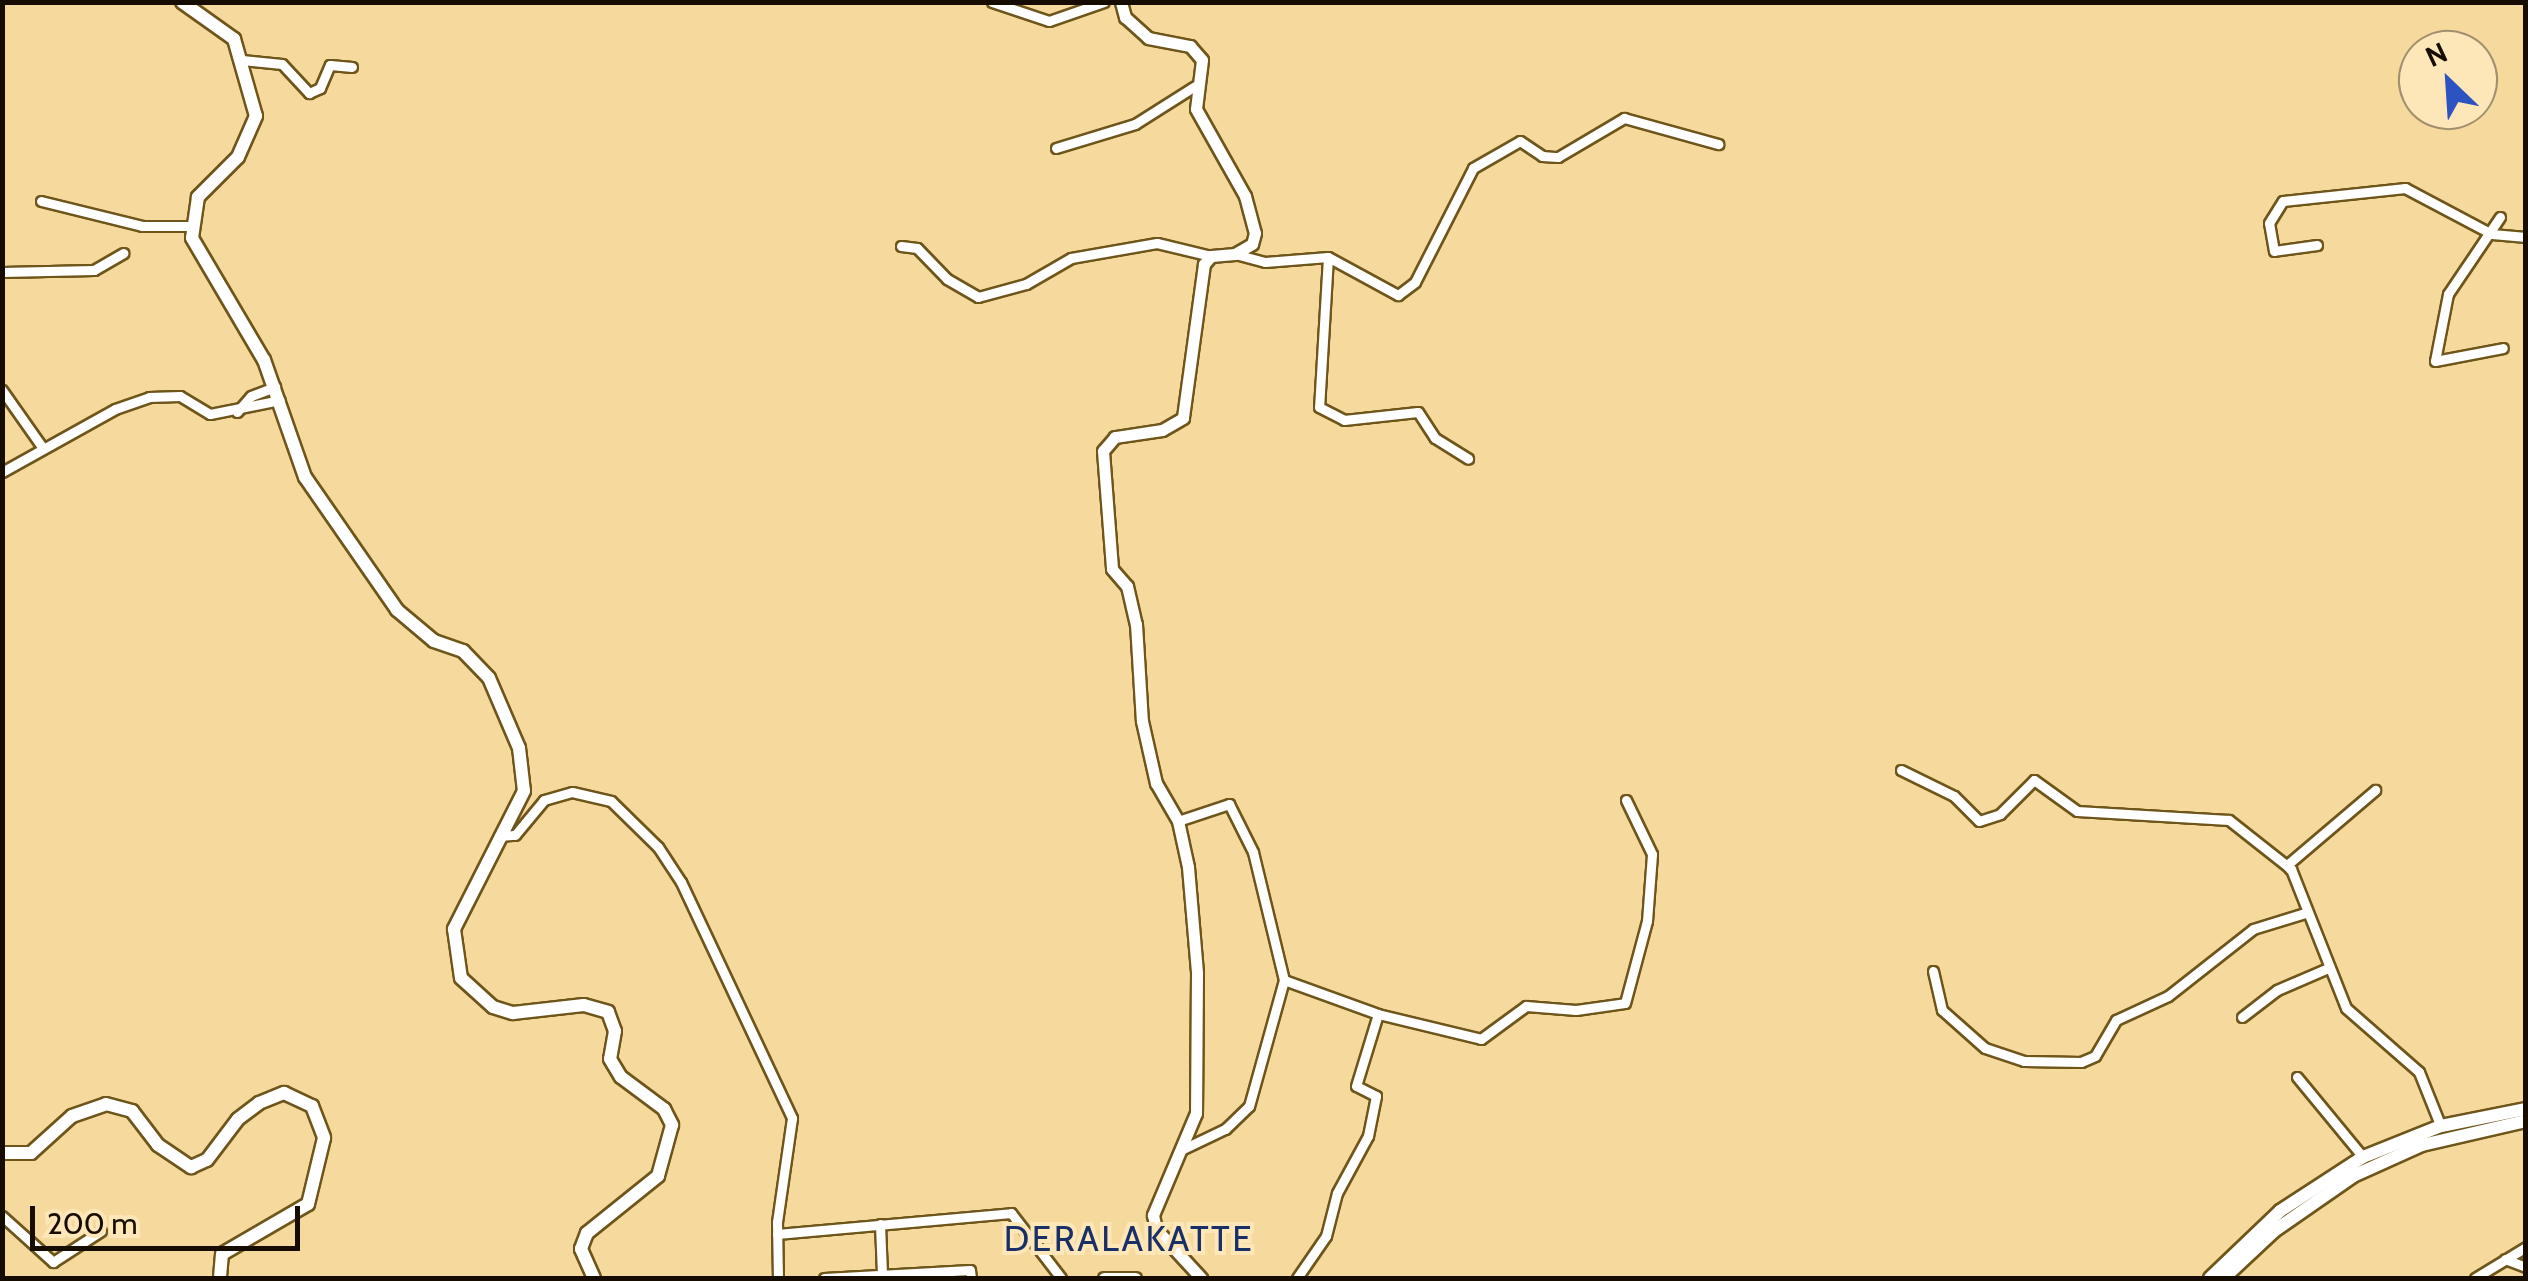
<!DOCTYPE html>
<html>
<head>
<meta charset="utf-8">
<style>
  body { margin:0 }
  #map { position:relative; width:2528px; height:1281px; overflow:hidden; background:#f5d99d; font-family:Cabin,sans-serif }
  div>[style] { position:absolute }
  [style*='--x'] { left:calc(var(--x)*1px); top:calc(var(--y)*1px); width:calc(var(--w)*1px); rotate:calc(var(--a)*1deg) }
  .roads { filter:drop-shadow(2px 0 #6e551a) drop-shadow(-2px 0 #6e551a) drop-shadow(0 2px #6e551a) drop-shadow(0 -2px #6e551a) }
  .minor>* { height:9px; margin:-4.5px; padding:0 4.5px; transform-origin:4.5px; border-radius:4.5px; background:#fff }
  .tertiary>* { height:11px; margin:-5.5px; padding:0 5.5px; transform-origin:5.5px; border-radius:5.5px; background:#fff }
  .secondary>* { height:12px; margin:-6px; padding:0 6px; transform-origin:6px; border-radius:6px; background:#fff }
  span { translate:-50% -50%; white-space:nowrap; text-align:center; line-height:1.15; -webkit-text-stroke:8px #fde7b8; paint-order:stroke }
  .quarter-label { font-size:35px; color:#1a2f65; letter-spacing:2.5px }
  .frame { position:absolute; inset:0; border:5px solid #160c00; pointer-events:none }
  .north { position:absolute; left:2398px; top:30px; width:100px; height:100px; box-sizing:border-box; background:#fde7b8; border:2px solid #a18f6e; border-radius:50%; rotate:335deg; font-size:28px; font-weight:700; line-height:40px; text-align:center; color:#160c00 }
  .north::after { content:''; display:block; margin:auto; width:35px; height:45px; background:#2d52c2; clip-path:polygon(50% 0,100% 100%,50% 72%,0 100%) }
  .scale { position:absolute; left:30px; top:1206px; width:270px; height:45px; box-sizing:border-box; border:5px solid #160c00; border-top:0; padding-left:12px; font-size:30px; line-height:35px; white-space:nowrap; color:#160c00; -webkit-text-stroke:8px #fde7b8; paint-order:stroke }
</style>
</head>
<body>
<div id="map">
  <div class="roads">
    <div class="minor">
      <div style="--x:992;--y:2;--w:60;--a:18.4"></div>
      <div style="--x:1049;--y:21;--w:58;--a:-19.1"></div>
      <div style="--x:242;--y:60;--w:40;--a:5.7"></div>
      <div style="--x:282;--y:64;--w:40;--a:47"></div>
      <div style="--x:309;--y:93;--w:12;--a:-24"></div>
      <div style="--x:320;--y:88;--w:25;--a:-67"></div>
      <div style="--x:330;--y:65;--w:22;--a:5"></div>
      <div style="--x:1056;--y:148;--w:83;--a:-16.9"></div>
      <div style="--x:1135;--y:124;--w:71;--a:-32.3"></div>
      <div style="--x:41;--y:201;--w:104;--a:13.9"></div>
      <div style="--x:142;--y:226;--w:51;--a:0"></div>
      <div style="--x:2500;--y:217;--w:93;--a:124"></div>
      <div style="--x:2448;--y:294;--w:68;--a:101"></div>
      <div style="--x:2435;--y:361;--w:69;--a:-10.8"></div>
      <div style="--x:2317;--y:245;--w:43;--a:172.1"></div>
      <div style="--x:2274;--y:251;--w:28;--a:-100"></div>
      <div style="--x:2269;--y:223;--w:26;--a:-58"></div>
      <div style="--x:2283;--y:201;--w:123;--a:-6.1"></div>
      <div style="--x:2405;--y:188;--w:98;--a:27.9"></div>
      <div style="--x:2492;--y:234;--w:34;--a:5"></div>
      <div style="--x:901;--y:246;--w:16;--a:7"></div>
      <div style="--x:917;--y:248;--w:43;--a:45.9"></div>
      <div style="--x:947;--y:279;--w:36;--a:30"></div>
      <div style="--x:978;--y:297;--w:50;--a:-15.2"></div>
      <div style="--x:1026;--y:284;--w:52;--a:-30"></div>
      <div style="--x:1071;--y:258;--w:87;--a:-9.9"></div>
      <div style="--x:1157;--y:243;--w:56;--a:13.5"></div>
      <div style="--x:1235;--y:254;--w:31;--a:15"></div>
      <div style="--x:1265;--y:262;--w:63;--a:-4.5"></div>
      <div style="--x:1328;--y:257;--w:80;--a:28.5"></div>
      <div style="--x:1398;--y:295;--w:21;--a:-37"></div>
      <div style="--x:1415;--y:282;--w:128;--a:-63"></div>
      <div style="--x:1473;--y:168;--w:54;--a:-29.9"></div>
      <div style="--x:1520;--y:141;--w:27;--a:34"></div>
      <div style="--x:1542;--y:156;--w:16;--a:4"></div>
      <div style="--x:1558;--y:157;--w:77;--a:-30.6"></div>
      <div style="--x:1624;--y:118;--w:98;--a:15.5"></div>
      <div style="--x:1328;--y:257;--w:150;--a:93.4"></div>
      <div style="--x:1319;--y:407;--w:28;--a:27"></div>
      <div style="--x:1344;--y:420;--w:74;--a:-6.2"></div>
      <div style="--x:1418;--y:412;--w:31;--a:57"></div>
      <div style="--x:1435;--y:438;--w:39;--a:32"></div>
      <div style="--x:2;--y:272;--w:92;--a:-1.2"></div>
      <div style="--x:94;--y:270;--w:34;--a:-30"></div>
      <div style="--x:2;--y:390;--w:70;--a:54.9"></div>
      <div style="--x:237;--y:412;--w:21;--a:-49"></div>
      <div style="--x:251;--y:396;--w:26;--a:-21"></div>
      <div style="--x:2;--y:472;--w:129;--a:-29.1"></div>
      <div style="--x:115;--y:409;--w:36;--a:-19"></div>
      <div style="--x:149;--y:397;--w:31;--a:-2"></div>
      <div style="--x:180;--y:396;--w:35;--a:31"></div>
      <div style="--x:210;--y:414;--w:71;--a:-11.3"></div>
      <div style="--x:1901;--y:770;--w:59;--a:26.1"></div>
      <div style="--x:1954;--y:796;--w:35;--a:45"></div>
      <div style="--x:1979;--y:821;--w:22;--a:-18"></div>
      <div style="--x:2000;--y:814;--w:48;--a:-45"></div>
      <div style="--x:2034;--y:780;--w:53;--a:35.8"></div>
      <div style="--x:2077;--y:811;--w:152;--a:3.4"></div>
      <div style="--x:2229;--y:820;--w:79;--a:38.3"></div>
      <div style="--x:2291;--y:869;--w:149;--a:68.4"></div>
      <div style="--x:2346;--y:1008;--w:97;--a:41.2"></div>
      <div style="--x:2419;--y:1072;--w:59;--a:68.2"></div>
      <div style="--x:1178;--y:821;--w:54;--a:-18.4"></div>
      <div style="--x:1229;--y:804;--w:54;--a:63.4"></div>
      <div style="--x:1253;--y:852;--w:132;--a:76.4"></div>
      <div style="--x:1284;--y:980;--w:131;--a:105.5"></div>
      <div style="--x:1249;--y:1106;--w:33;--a:136"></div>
      <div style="--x:1225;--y:1129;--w:49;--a:154.5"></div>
      <div style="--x:499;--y:836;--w:16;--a:-4"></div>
      <div style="--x:515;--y:835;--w:45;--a:-50.4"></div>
      <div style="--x:544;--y:800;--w:29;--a:-16"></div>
      <div style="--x:572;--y:792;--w:40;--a:13"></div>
      <div style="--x:611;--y:801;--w:66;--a:44.4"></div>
      <div style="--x:658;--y:847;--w:42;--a:56.7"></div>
      <div style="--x:681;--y:882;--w:261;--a:64.8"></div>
      <div style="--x:792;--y:1118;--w:105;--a:98.2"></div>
      <div style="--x:777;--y:1222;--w:56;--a:89"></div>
      <div style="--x:2290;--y:869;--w:5;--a:-127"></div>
      <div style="--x:2287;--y:865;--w:116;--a:-40.4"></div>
      <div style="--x:1933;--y:971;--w:40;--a:77"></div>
      <div style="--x:1942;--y:1010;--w:57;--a:41.5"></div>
      <div style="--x:1985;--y:1048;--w:41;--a:18.4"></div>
      <div style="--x:2024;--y:1061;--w:57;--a:1"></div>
      <div style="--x:2081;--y:1062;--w:15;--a:-23"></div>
      <div style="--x:2095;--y:1056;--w:42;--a:-59.7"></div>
      <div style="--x:2116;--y:1020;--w:57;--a:-24.8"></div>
      <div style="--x:2168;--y:996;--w:108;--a:-38.2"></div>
      <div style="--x:2253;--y:929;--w:54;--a:-17.1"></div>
      <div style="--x:1284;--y:980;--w:100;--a:19.9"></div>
      <div style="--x:1378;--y:1014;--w:106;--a:13.6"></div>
      <div style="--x:1481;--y:1039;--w:56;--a:-36.3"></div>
      <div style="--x:1526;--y:1006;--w:50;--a:4.6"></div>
      <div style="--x:1576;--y:1010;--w:49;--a:-8.1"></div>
      <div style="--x:1625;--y:1003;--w:85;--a:-75"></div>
      <div style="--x:1647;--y:921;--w:67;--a:-85.7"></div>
      <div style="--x:1652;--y:854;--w:60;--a:-115.7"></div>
      <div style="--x:2242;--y:1017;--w:44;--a:-37.6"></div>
      <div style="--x:2277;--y:990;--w:56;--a:-23.3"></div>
      <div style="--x:2297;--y:1077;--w:104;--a:50.5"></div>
      <div style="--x:2;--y:1216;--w:69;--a:42"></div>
      <div style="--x:53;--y:1262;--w:57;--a:-32.9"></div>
      <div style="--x:880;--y:1224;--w:50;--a:87.7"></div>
      <div style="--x:777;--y:1234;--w:235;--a:-5.1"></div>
      <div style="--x:1011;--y:1213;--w:82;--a:52.4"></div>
      <div style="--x:2505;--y:1259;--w:22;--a:21"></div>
      <div style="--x:824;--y:1278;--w:146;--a:-3.1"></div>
      <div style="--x:970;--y:1270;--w:8;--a:83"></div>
      <div style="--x:1297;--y:1278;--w:51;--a:-55.4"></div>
      <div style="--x:1326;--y:1236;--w:44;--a:-75.7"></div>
      <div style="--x:1337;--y:1193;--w:65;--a:-61.5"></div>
      <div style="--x:1368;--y:1136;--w:41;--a:-78.7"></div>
      <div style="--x:1376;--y:1096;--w:22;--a:-153"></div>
      <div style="--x:1356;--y:1086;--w:75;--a:-73"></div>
      <div style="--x:2475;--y:1278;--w:60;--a:-31.3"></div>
    </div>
    <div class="tertiary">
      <div style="--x:1121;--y:2;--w:16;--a:75"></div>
      <div style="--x:1125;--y:17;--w:31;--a:42"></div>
      <div style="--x:1148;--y:38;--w:43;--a:10.8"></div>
      <div style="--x:1190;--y:46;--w:18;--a:49"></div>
      <div style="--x:1202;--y:60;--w:49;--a:97"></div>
      <div style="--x:1196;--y:109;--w:100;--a:60.6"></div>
      <div style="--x:1245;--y:196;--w:38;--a:75"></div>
      <div style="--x:1255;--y:233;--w:11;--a:105"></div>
      <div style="--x:1252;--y:244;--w:20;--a:150"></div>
      <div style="--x:1235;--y:254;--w:24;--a:175"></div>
      <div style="--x:1211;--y:256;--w:11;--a:131"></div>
      <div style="--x:1204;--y:264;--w:155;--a:97.8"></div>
      <div style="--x:1183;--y:418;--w:24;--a:150"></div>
      <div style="--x:1162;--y:430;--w:48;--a:171.5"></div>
      <div style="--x:1115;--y:437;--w:18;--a:131"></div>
      <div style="--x:1103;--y:451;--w:118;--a:85.6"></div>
      <div style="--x:1112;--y:569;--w:23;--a:49"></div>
      <div style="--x:1127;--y:586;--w:39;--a:77"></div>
      <div style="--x:1136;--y:624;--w:97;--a:86.5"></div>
      <div style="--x:1142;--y:721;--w:64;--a:77.3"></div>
      <div style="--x:1156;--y:783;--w:44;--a:59.9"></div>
      <div style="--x:1178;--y:821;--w:47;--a:77.7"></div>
      <div style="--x:1188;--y:867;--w:106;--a:85.1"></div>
      <div style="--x:1197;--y:973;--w:140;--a:90.4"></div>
      <div style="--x:1196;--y:1113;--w:111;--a:112.9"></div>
      <div style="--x:1153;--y:1215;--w:14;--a:78"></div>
      <div style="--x:1156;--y:1229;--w:67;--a:47.4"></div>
      <div style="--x:1104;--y:1278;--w:31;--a:0"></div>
    </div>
    <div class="secondary">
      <div style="--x:182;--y:2;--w:64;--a:35.4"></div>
      <div style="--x:234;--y:39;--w:80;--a:74.1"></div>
      <div style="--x:256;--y:116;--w:45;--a:113.7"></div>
      <div style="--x:238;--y:157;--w:57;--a:135"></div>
      <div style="--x:198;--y:197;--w:41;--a:98.3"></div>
      <div style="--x:192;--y:238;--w:142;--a:59.5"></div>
      <div style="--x:264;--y:360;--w:124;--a:70.7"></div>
      <div style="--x:305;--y:477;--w:162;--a:55.3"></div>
      <div style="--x:397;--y:610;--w:48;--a:40"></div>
      <div style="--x:434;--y:641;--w:31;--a:19"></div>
      <div style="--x:463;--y:651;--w:37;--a:46"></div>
      <div style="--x:489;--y:678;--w:76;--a:66.8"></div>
      <div style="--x:519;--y:748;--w:43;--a:83.4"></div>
      <div style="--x:524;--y:791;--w:155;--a:116.9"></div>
      <div style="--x:454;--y:929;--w:49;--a:81.9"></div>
      <div style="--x:461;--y:978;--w:43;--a:42.2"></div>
      <div style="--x:493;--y:1007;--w:21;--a:17"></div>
      <div style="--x:513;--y:1013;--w:71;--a:-6.4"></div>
      <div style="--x:584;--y:1005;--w:25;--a:16"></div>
      <div style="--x:608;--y:1012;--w:20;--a:70"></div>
      <div style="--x:615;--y:1031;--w:28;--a:100"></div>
      <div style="--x:610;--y:1059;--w:21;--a:59"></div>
      <div style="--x:621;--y:1077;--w:54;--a:36.7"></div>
      <div style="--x:664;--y:1109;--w:18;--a:63"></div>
      <div style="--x:672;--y:1125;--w:53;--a:105.4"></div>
      <div style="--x:658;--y:1176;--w:91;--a:141.2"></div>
      <div style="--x:587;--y:1233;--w:17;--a:111"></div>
      <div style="--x:581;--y:1249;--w:32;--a:66"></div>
      <div style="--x:2;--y:1153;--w:29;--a:0"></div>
      <div style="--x:31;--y:1153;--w:55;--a:-42.1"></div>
      <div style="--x:72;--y:1116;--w:36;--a:-19"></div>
      <div style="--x:106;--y:1104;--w:27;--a:15"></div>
      <div style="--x:132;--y:1111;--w:43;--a:52.6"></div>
      <div style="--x:158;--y:1145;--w:40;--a:34"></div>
      <div style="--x:191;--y:1167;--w:17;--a:-24"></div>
      <div style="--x:207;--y:1160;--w:51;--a:-52.9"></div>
      <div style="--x:238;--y:1119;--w:26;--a:-37"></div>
      <div style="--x:259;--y:1103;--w:27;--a:-22"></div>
      <div style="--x:284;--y:1093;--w:31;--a:25"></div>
      <div style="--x:312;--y:1106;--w:34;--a:69"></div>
      <div style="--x:324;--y:1138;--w:68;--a:103.6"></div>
      <div style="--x:308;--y:1204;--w:99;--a:149.8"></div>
      <div style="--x:222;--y:1254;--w:24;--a:95"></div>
      <div style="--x:2210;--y:1278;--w:97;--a:-43.7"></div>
      <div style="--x:2280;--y:1211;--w:99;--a:-33"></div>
      <div style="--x:2363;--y:1157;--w:84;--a:-21.7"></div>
      <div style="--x:2441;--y:1126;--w:87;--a:-11.3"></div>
      <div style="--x:2224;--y:1278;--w:69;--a:-43.2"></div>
      <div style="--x:2274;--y:1231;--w:96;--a:-34.8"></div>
      <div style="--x:2353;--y:1176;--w:76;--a:-24.2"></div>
      <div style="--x:2422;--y:1145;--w:107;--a:-13"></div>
    </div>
  </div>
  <div class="quarter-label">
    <span style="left:1129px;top:1239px">DERALAKATTE</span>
  </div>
  <div class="frame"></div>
  <div class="north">N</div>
  <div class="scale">200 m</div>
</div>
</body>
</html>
